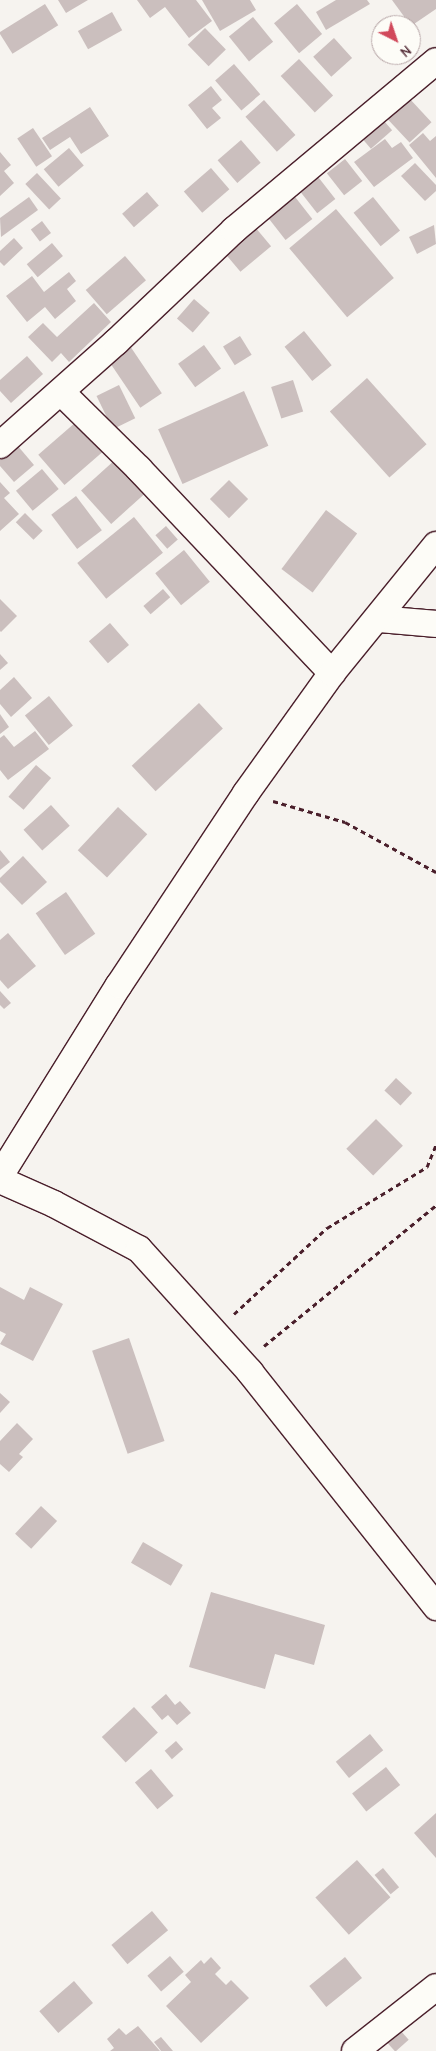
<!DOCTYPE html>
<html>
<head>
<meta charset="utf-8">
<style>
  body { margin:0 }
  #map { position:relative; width:436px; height:2051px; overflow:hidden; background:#f6f3ef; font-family:"Comic Neue",sans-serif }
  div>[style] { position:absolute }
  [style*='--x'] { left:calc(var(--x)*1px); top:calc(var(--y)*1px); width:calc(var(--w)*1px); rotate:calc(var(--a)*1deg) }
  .building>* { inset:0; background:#cbbfbe; transform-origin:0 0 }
  .path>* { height:3px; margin-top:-1.5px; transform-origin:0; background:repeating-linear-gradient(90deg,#4a1f2b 0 5px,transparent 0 9px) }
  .roads { filter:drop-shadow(1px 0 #4a1f2b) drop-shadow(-1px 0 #4a1f2b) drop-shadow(0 1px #4a1f2b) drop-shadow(0 -1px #4a1f2b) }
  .street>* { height:26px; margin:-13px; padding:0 13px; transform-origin:13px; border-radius:13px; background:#fdfcf7 }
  span { translate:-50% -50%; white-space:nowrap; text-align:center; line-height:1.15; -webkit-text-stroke:5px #fdfcf7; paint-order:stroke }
  .north { position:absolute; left:371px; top:15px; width:50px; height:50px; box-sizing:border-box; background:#fdfcf7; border:1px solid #b5a4a5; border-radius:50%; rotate:139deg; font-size:14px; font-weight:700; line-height:20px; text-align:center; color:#4a1f2b }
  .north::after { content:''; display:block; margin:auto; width:18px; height:22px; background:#d1495b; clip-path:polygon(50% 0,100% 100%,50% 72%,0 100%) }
</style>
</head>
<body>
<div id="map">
  <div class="building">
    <div style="clip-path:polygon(58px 0,88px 0,66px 13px)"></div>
    <div style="clip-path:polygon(137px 0,196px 0,212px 21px,189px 38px,165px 7px,150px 18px)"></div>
    <div style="clip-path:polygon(202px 0,250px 0,256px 10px,220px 31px)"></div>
    <div style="clip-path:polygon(336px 0,367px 0,370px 4px,326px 30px,316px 12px)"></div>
    <div style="clip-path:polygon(392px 0,436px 0,436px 9px,411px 26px)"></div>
    <div style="left:45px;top:4px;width:25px;height:54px;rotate:58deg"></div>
    <div style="left:297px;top:4px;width:39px;height:30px;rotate:50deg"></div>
    <div style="left:112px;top:12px;width:21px;height:39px;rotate:61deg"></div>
    <div style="left:253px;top:17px;width:32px;height:31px;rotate:51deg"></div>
    <div style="left:205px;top:28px;width:30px;height:24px;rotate:46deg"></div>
    <div style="left:334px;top:38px;width:27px;height:28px;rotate:48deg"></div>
    <div style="left:299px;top:59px;width:50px;height:25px;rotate:47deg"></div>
    <div style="left:234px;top:64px;width:40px;height:25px;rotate:49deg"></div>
    <div style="clip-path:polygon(211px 86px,222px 100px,212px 108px,221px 118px,207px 129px,188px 105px)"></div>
    <div style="left:409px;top:98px;width:33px;height:30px;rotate:47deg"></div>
    <div style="left:264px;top:100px;width:47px;height:25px;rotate:48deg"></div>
    <div style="clip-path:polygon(90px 107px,109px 136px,81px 154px,70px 137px,50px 150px,42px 138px)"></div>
    <div style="left:377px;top:113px;width:23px;height:28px;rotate:49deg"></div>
    <div style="left:33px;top:128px;width:34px;height:19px;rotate:56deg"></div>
    <div style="clip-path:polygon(423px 133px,430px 141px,436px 136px,436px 178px,409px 145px)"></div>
    <div style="clip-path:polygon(385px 139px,392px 148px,401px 142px,413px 158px,374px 187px,354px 162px)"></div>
    <div style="left:241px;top:140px;width:30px;height:31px;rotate:49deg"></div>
    <div style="left:69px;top:148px;width:23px;height:33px;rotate:50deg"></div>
    <div style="clip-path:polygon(0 152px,11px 165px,4px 171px,14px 183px,0 196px)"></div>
    <div style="left:345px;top:159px;width:28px;height:23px;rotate:52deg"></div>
    <div style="clip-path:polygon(415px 163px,436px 185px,436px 191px,425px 201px,401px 176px)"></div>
    <div style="left:211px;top:168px;width:28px;height:36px;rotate:49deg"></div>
    <div style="left:37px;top:173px;width:35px;height:16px;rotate:47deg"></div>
    <div style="left:315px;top:173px;width:33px;height:23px;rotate:52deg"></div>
    <div style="left:147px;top:192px;width:18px;height:33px;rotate:49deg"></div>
    <div style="left:292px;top:193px;width:33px;height:34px;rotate:52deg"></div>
    <div style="clip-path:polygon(29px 197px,38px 210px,1px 237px,0 218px)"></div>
    <div style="left:373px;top:197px;width:43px;height:25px;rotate:51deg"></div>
    <div style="left:336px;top:209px;width:90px;height:61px;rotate:50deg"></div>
    <div style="left:42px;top:221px;width:15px;height:14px;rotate:53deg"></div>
    <div style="clip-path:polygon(434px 225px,436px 244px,417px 254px,409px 237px)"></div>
    <div style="left:255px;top:227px;width:25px;height:40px;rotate:50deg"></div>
    <div style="clip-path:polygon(14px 238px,23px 248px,4px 266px,0 262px,0 251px)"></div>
    <div style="left:52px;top:243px;width:17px;height:33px;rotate:50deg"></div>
    <div style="left:125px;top:256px;width:32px;height:52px;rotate:49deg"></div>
    <div style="clip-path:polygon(69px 272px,76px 281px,67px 289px,76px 301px,55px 319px,45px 307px,27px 322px,6px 296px,32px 276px,44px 292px)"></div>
    <div style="left:194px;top:299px;width:21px;height:26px;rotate:41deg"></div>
    <div style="clip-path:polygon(94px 303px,111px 322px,69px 362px,61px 353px,52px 362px,28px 337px,43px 323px,57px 337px)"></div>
    <div style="left:304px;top:331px;width:44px;height:25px;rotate:51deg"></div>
    <div style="left:240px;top:336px;width:22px;height:20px;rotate:58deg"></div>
    <div style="left:204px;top:345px;width:29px;height:32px;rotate:54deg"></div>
    <div style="left:130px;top:346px;width:57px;height:26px;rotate:56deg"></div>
    <div style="clip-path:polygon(27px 356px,43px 374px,11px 403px,0 391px,0 380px)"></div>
    <div style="left:367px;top:378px;width:89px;height:50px;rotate:48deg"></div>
    <div style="left:293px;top:380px;width:33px;height:23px;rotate:72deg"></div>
    <div style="left:119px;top:385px;width:37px;height:25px;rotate:64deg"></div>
    <div style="left:244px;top:391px;width:60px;height:94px;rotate:66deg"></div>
    <div style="left:76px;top:422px;width:40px;height:50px;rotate:49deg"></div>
    <div style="clip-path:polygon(17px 445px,34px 465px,14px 482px,0 466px,0 460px)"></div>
    <div style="left:116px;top:459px;width:45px;height:47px;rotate:48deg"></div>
    <div style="left:42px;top:469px;width:26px;height:34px;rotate:50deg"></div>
    <div style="left:229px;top:480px;width:27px;height:27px;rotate:45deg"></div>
    <div style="clip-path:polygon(0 482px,10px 493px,4px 498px,19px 514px,0 531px)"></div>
    <div style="left:76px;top:496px;width:43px;height:31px;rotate:53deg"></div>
    <div style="left:326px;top:510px;width:39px;height:74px;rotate:37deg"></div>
    <div style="left:25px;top:513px;width:25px;height:13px;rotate:45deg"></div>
    <div style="left:134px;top:517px;width:46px;height:73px;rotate:51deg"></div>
    <div style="left:166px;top:526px;width:18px;height:14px;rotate:49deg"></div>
    <div style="left:184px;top:550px;width:41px;height:37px;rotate:51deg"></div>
    <div style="left:163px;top:589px;width:11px;height:26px;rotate:49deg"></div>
    <div style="clip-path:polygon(0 599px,17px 616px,1px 632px,0 631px)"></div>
    <div style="left:110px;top:623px;width:29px;height:28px;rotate:49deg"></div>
    <div style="clip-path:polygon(0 654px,8px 663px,0 670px)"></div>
    <div style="clip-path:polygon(14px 677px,32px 698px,11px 717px,0 704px,0 690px)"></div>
    <div style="left:49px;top:696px;width:38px;height:31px;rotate:51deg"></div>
    <div style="left:199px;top:703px;width:35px;height:92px;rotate:47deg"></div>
    <div style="clip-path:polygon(0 714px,9px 727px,0 734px)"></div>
    <div style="clip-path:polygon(35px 731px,49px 749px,8px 780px,0 770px,0 738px,4px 735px,14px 747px)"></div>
    <div style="left:36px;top:765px;width:20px;height:42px;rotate:41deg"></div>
    <div style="left:51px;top:805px;width:28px;height:37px;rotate:48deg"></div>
    <div style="left:118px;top:807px;width:40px;height:59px;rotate:43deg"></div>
    <div style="clip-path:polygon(0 850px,10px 862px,0 870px)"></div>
    <div style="clip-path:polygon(23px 856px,47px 882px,22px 905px,0 882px,0 878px)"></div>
    <div style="left:66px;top:892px;width:51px;height:37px;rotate:55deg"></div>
    <div style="clip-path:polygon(8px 933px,36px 966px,8px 989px,0 980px,0 940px)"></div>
    <div style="clip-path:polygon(0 991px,11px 1003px,4px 1009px,0 1005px)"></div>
    <div style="left:396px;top:1078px;width:22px;height:17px;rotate:43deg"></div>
    <div style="left:376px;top:1119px;width:38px;height:42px;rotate:45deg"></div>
    <div style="clip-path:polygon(0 1287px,24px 1300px,30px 1287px,63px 1304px,33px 1361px,0 1344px,6px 1334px,0 1331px)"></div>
    <div style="left:129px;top:1338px;width:109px;height:39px;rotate:71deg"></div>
    <div style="clip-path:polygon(0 1393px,10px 1402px,0 1413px)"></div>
    <div style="clip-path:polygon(17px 1423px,33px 1439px,19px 1454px,23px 1457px,9px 1472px,0 1464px,0 1441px)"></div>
    <div style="left:41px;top:1506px;width:22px;height:38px;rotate:43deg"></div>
    <div style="left:143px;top:1542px;width:46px;height:24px;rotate:30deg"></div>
    <div style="clip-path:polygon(211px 1592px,325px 1625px,314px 1665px,275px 1654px,265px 1689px,189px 1667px)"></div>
    <div style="clip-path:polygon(166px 1694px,175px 1705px,180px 1701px,191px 1713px,177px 1725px,168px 1715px,162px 1720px,151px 1707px)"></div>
    <div style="left:134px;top:1707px;width:35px;height:44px;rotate:47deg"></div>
    <div style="left:370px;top:1734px;width:21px;height:44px;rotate:51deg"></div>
    <div style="left:176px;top:1741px;width:11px;height:15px;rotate:49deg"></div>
    <div style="left:386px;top:1767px;width:23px;height:43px;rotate:52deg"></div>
    <div style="left:151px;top:1769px;width:35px;height:21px;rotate:50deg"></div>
    <div style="clip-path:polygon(436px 1813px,436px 1858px,414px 1833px)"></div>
    <div style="left:357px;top:1860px;width:50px;height:56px;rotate:48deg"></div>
    <div style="left:383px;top:1868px;width:25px;height:11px;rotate:50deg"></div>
    <div style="left:152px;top:1911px;width:25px;height:53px;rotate:50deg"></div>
    <div style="left:170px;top:1956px;width:21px;height:30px;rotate:49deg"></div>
    <div style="clip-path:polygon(211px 1957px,221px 1968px,215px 1974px,226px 1985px,231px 1980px,249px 1998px,201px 2043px,166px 2006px,191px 1982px,185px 1975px,201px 1960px,204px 1964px)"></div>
    <div style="left:345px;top:1957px;width:27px;height:46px;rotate:51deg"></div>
    <div style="left:74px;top:1981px;width:29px;height:46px;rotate:49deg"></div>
    <div style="clip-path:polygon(138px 2026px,160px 2051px,110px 2051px,114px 2048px,107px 2039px,119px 2028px,126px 2035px)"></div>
    <div style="left:400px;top:2030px;width:13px;height:18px;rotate:48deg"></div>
    <div style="clip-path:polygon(161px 2037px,173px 2051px,161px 2051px,154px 2042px)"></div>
  </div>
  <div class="path">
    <div style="--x:273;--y:801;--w:75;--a:16.3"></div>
    <div style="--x:345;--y:822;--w:104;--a:28.8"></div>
    <div style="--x:234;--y:1314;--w:127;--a:-42.8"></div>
    <div style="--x:327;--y:1228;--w:117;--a:-31.4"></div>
    <div style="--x:427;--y:1167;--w:24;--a:-68"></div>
    <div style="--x:264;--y:1346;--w:222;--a:-39.3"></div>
  </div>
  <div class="roads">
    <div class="street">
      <div style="--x:61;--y:392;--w:110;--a:44.6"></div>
      <div style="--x:139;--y:469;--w:281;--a:46.6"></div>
      <div style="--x:0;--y:445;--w:155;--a:-41.6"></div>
      <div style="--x:116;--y:342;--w:163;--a:-43.5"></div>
      <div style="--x:234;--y:230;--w:263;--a:-39.9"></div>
      <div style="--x:378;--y:619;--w:58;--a:4.9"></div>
      <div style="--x:0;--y:1176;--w:225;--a:-58.1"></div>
      <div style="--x:119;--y:985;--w:230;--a:-56.5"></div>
      <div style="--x:246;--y:793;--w:148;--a:-54.4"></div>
      <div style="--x:332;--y:673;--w:165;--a:-50.9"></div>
      <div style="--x:0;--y:1180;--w:59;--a:24"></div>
      <div style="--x:54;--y:1204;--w:96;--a:27.9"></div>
      <div style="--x:139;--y:1249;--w:166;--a:47.9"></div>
      <div style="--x:250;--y:1372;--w:300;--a:51.6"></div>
      <div style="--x:355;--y:2051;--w:103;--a:-38.3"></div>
    </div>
  </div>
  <div class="north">N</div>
</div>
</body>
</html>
